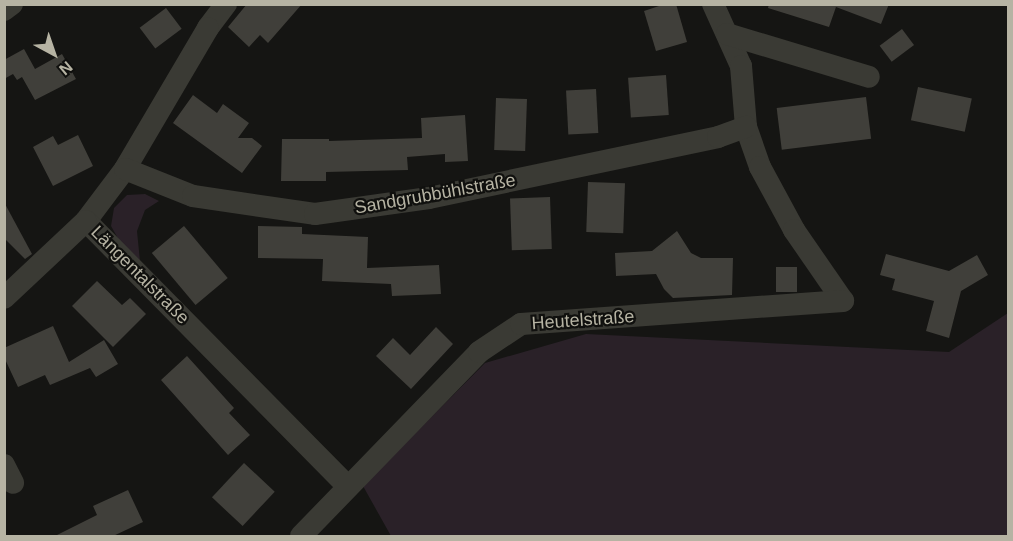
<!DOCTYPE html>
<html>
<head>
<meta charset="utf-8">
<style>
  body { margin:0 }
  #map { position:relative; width:1013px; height:541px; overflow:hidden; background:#151513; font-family:Helvetica,sans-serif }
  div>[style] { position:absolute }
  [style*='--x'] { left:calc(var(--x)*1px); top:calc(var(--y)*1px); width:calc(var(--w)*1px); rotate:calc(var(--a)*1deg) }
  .green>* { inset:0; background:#2a2128 }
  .building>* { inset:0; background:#403f3a; transform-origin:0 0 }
  .minor>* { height:22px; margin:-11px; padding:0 11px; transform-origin:11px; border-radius:11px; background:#3a3a34 }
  span { translate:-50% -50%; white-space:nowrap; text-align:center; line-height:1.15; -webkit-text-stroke:4.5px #10100e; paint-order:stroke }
  .street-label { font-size:18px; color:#b6b3a3 }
  .frame { position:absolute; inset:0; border:6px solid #b6b3a3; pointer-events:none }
  .north { position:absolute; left:24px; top:24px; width:60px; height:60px; -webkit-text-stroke:4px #10100e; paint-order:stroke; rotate:140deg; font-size:16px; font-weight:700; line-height:24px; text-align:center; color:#b6b3a3 }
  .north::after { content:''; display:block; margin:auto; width:21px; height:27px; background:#b6b3a3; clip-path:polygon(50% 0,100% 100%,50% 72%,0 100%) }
</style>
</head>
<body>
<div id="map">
  <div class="green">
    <div style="clip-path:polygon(145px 194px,159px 201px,145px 210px,137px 231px,140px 261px,120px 242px,111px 226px,114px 208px,127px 195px)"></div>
    <div style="clip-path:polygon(1008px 313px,1008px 536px,391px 536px,363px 486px,485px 363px,586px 334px,949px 352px)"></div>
  </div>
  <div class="building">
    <div style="clip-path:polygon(247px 4px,302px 4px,268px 43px,260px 35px,249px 47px,228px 27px)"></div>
    <div style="clip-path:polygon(665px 4px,676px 4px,687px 42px,656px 51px,644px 11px)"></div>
    <div style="clip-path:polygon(769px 4px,889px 4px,881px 24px,836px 7px,829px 27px,768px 8px)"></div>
    <div style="left:166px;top:8px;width:26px;height:33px;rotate:53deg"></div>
    <div style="left:902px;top:29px;width:20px;height:28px;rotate:53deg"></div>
    <div style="clip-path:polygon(24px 49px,35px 69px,62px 54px,76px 79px,35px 100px,22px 77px,17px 80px,13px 74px,4px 79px,4px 60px)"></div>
    <div style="left:666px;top:75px;width:40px;height:38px;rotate:86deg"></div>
    <div style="left:918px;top:87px;width:55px;height:34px;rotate:12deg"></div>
    <div style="left:596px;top:89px;width:44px;height:30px;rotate:87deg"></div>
    <div style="clip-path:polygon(193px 95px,217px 113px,223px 104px,249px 123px,238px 138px,252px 138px,262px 146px,242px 173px,173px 123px)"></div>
    <div style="left:866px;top:97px;width:42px;height:90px;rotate:83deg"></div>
    <div style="left:496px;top:98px;width:31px;height:52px;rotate:2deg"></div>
    <div style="clip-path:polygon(465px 115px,468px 161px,445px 162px,445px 154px,407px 157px,408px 170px,326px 172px,326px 181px,281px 181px,282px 139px,329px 139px,329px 141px,422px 138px,421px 118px)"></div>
    <div style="clip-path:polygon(78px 135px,93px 166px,53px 186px,33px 147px,53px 136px,58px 145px)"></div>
    <div style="left:588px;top:182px;width:37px;height:50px;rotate:2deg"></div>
    <div style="left:550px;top:197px;width:52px;height:40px;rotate:88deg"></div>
    <div style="clip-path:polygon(4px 202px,32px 254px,25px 259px,4px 238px)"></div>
    <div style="left:184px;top:226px;width:68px;height:42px;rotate:50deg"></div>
    <div style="clip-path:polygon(258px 226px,302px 227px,302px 234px,368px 237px,367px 268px,439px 265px,441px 294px,392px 296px,391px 284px,322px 281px,323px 259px,258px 258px)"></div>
    <div style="clip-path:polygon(677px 231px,691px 253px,701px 258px,733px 258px,732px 295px,673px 298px,664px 289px,656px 274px,616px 276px,615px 253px,652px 251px)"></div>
    <div style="clip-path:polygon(886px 254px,949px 271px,977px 255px,988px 275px,961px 291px,949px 338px,926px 331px,934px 301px,892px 290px,895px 279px,880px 275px)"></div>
    <div style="left:776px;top:267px;width:21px;height:25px"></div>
    <div style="clip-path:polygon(97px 281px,122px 305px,130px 298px,146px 314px,113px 347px,72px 306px)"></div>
    <div style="clip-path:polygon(53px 326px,69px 362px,104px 340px,118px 364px,96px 377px,90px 368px,50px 385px,45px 375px,18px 387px,4px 357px,4px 348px)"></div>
    <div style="clip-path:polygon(436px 327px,453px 344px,411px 389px,376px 356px,393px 338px,410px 355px)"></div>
    <div style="clip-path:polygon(187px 356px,234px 408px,229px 413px,250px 435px,228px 455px,161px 380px)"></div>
    <div style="left:244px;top:463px;width:42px;height:47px;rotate:43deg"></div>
    <div style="clip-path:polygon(128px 490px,143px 522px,111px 537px,53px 537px,97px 515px,93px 506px)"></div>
  </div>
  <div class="minor">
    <div style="--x:226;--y:4;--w:30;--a:127"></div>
    <div style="--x:208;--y:28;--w:164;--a:120.5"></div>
    <div style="--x:125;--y:169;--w:65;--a:126.9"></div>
    <div style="--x:86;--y:221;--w:373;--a:45.4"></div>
    <div style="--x:713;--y:4;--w:68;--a:65.7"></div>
    <div style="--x:741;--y:66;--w:61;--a:85.3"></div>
    <div style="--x:746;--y:127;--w:42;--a:70.7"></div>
    <div style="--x:760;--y:167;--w:72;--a:61.6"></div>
    <div style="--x:794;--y:230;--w:86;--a:55.4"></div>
    <div style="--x:4;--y:10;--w:10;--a:-37"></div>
    <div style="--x:727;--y:34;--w:148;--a:16.8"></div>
    <div style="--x:125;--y:169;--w:73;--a:21.7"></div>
    <div style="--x:193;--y:196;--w:123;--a:8.4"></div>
    <div style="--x:315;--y:214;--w:115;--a:-8"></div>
    <div style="--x:429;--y:198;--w:295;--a:-11.9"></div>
    <div style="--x:718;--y:137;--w:30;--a:-20"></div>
    <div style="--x:4;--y:298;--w:112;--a:-43.2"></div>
    <div style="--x:4;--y:465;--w:20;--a:63"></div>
    <div style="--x:301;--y:536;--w:256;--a:-45.9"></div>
    <div style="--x:479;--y:352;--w:50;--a:-33.7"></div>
    <div style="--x:521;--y:324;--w:323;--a:-4.1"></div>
  </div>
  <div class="street-label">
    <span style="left:435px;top:194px;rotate:-10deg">Sandgrubbühlstraße</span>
    <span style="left:140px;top:275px;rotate:45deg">Längentalstraße</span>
    <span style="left:583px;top:320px;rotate:-4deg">Heutelstraße</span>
  </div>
  <div class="frame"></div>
  <div class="north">N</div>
</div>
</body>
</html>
